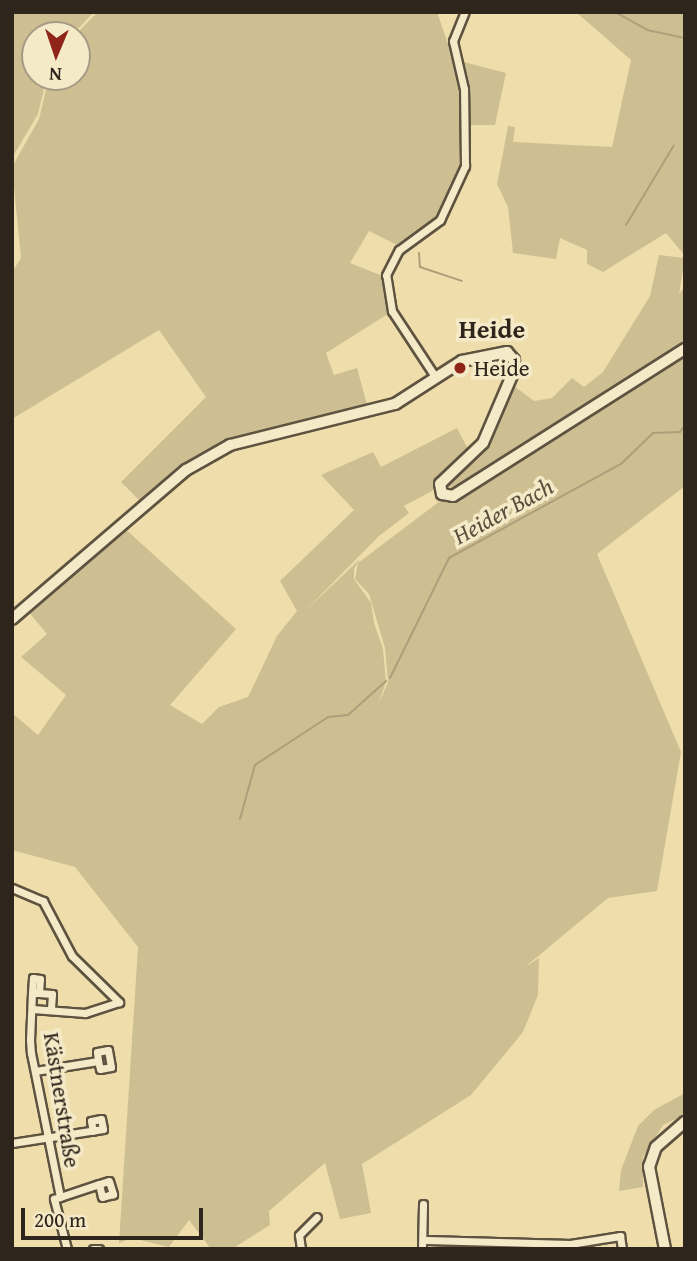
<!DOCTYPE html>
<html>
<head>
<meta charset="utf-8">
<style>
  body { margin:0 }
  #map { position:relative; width:697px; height:1261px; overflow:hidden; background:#efdeab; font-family:"Gentium Book Plus",serif }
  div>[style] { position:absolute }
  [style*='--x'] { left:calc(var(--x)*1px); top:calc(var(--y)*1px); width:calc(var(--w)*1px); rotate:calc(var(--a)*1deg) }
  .green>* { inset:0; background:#cebf93 }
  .stream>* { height:2px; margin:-1px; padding:0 1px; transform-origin:1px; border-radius:1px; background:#ad9f7a }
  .roads { filter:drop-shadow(2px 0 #5e5340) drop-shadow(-2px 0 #5e5340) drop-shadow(0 2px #5e5340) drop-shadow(0 -2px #5e5340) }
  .minor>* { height:7px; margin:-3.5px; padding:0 3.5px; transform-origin:3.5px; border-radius:3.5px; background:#f5eac8 }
  .secondary>* { height:10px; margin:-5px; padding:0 5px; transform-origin:5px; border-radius:5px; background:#f5eac8 }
  .dots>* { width:19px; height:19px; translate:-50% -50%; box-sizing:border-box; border:4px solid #f5eac8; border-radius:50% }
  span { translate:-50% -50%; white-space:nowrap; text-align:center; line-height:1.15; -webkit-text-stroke:7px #f5eac8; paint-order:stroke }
  .poi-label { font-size:23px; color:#2e251c }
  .left { translate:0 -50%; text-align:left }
  .street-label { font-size:23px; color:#2e251c }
  .water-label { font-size:24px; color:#5a503d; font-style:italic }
  .quarter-label { font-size:26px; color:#2e251c; font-weight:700 }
  .frame { position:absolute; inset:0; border:14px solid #2e251c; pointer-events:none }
  .north { position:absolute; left:21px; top:21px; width:70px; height:70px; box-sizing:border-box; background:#f5eac8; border:2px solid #a59b83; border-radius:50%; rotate:182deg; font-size:19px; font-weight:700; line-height:28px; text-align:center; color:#2e251c }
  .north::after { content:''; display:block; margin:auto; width:24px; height:32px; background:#8f2418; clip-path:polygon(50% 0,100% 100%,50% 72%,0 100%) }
  .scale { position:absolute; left:21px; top:1208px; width:182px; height:32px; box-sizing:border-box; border:4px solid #2e251c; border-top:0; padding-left:9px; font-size:21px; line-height:24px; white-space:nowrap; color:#2e251c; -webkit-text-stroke:5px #f5eac8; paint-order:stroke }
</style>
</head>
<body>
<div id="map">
  <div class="green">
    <div style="clip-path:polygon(12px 12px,94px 12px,72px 35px,35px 35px,35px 77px,47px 77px,38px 114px,12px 158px)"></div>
    <div style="clip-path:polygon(98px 12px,437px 12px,463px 88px,465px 158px,439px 218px,401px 247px,369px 231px,350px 263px,385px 277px,391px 312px,326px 353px,334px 375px,357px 368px,368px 408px,237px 440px,142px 503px,121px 482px,206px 397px,159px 330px,12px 419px,12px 272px,21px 258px,12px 167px,39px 119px,49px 77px,77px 77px,75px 35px)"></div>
    <div style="clip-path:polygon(576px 12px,685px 12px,685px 256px,666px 233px,603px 272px,587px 264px,587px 250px,560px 238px,556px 259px,513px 253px,508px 207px,497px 184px,508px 126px,515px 127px,513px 142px,612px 147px,631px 60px)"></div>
    <div style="clip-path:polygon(460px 61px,506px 73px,495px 125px,470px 125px)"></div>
    <div style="clip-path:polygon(659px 255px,685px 258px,679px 294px,685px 286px,685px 486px,597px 554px,681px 752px,657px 891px,608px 898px,525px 967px,539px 958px,538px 995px,523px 1032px,471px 1095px,362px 1164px,371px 1213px,340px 1219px,325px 1163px,269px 1211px,270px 1225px,232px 1249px,211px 1249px,189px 1220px,169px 1247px,132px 1238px,119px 1243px,138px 947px,75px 867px,12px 850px,12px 713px,38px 735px,66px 695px,21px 657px,47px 634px,27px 610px,123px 527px,236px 629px,170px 705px,202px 724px,219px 707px,248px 697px,277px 636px,297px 611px,280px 581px,354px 510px,321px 475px,373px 452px,381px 467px,457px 428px,471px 455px,440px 477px,432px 491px,404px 506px,409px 513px,379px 536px,305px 611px,360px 559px,354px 569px,354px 579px,371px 603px,374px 623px,383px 649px,386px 682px,378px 705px,388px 682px,385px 648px,369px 594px,355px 579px,358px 563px,440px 501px,453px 501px,469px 489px,444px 487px,482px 450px,514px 386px,534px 401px,552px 398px,572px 378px,584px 387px,603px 372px,650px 296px)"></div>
    <div style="clip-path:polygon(685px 1093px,685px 1115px,663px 1125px,643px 1157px,643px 1187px,619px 1191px,621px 1170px,638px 1126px,654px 1110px)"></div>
  </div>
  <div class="stream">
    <div style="--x:615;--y:12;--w:37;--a:29"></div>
    <div style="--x:647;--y:30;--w:39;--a:12"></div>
    <div style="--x:626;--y:225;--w:93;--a:-59"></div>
    <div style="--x:419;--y:253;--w:14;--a:86"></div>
    <div style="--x:420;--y:267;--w:44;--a:18.4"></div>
    <div style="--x:390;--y:678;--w:134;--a:-63.8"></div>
    <div style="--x:449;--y:558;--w:196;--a:-28.7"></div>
    <div style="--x:621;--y:464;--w:45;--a:-44.1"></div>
    <div style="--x:653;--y:433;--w:27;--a:-2"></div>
    <div style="--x:680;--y:432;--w:9;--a:-54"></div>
    <div style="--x:240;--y:819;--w:56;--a:-74.5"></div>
    <div style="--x:255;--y:765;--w:87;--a:-33.3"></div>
    <div style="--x:328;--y:717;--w:20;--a:-6"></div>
    <div style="--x:348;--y:715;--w:51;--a:-41.8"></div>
  </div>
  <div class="roads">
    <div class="minor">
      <div style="--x:436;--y:378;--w:80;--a:-123.3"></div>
      <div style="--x:392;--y:311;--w:36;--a:-99"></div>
      <div style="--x:386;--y:275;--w:28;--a:-63"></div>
      <div style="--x:399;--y:250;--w:51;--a:-36.2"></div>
      <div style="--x:440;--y:220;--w:60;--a:-65.2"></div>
      <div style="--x:465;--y:166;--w:77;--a:-90.7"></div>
      <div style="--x:464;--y:89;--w:49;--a:-102.9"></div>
      <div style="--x:453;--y:41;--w:31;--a:-68"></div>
      <div style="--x:12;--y:888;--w:34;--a:23"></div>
      <div style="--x:43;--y:901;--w:62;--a:62.2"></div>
      <div style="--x:72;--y:956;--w:66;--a:44.4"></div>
      <div style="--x:119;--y:1002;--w:36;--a:162"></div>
      <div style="--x:85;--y:1013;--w:53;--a:-175.7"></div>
      <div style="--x:32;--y:993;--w:7;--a:0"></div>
      <div style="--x:39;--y:993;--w:14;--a:-86"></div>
      <div style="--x:40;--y:979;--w:7;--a:-172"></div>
      <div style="--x:33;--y:978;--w:15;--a:94"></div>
      <div style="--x:32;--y:993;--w:47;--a:92.4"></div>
      <div style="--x:30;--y:1040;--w:13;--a:86"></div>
      <div style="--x:31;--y:1053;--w:147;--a:78.6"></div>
      <div style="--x:39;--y:993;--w:13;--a:4"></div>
      <div style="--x:52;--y:994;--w:16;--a:94"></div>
      <div style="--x:35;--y:1071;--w:64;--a:-9"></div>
      <div style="--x:98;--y:1061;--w:8;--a:76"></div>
      <div style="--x:100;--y:1069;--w:11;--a:-10"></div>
      <div style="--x:111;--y:1067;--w:17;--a:-100"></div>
      <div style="--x:108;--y:1050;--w:11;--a:170"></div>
      <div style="--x:97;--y:1052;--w:9;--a:84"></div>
      <div style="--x:12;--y:1143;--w:92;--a:-8.7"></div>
      <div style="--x:103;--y:1129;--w:10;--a:-101"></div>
      <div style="--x:101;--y:1119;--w:10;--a:169"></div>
      <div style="--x:91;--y:1121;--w:10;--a:79"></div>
      <div style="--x:427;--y:1240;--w:143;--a:1.6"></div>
      <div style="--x:67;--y:1249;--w:52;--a:-104.6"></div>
      <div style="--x:54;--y:1199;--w:47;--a:-18.4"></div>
      <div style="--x:99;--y:1184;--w:10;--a:-17"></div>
      <div style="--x:109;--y:1181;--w:14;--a:73"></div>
      <div style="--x:113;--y:1194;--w:11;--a:165"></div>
      <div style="--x:102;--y:1197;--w:13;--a:-103"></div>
      <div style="--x:93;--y:1249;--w:6;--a:0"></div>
      <div style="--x:301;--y:1249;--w:14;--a:-98"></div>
      <div style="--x:299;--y:1235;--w:25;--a:-45"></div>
      <div style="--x:422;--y:1249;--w:45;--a:-88.7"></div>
      <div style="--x:570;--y:1249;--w:5;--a:-90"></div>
      <div style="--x:570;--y:1244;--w:51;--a:-9.1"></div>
      <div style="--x:620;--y:1236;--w:13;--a:81"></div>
    </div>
    <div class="secondary">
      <div style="--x:12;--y:619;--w:229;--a:-40.6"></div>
      <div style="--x:186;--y:470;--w:51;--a:-29.6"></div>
      <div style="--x:230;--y:445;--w:170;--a:-14"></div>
      <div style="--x:395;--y:404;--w:80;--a:-32.7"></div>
      <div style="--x:462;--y:361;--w:46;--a:-11.3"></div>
      <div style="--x:507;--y:352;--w:11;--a:49"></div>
      <div style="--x:514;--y:360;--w:13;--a:94"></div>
      <div style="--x:513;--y:373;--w:76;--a:113.2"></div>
      <div style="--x:483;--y:443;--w:59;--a:136.4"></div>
      <div style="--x:440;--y:484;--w:10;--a:79"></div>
      <div style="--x:442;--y:494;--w:11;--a:10"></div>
      <div style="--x:453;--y:496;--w:275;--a:-32.4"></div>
      <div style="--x:665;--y:1249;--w:84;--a:-101"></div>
      <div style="--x:649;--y:1167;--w:21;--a:-71"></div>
      <div style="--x:656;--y:1147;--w:38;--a:-41"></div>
    </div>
  </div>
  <div class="dots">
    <div style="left:460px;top:368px;background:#8f2418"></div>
  </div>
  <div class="poi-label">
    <span class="left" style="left:474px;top:368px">Heide</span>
  </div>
  <div class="street-label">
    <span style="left:62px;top:1100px;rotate:81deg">Kästnerstraße</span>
  </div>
  <div class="water-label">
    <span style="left:503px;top:511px;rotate:-29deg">Heider Bach</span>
  </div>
  <div class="quarter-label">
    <span style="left:492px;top:329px">Heide</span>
  </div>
  <div class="frame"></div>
  <div class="north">N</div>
  <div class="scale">200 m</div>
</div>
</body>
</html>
